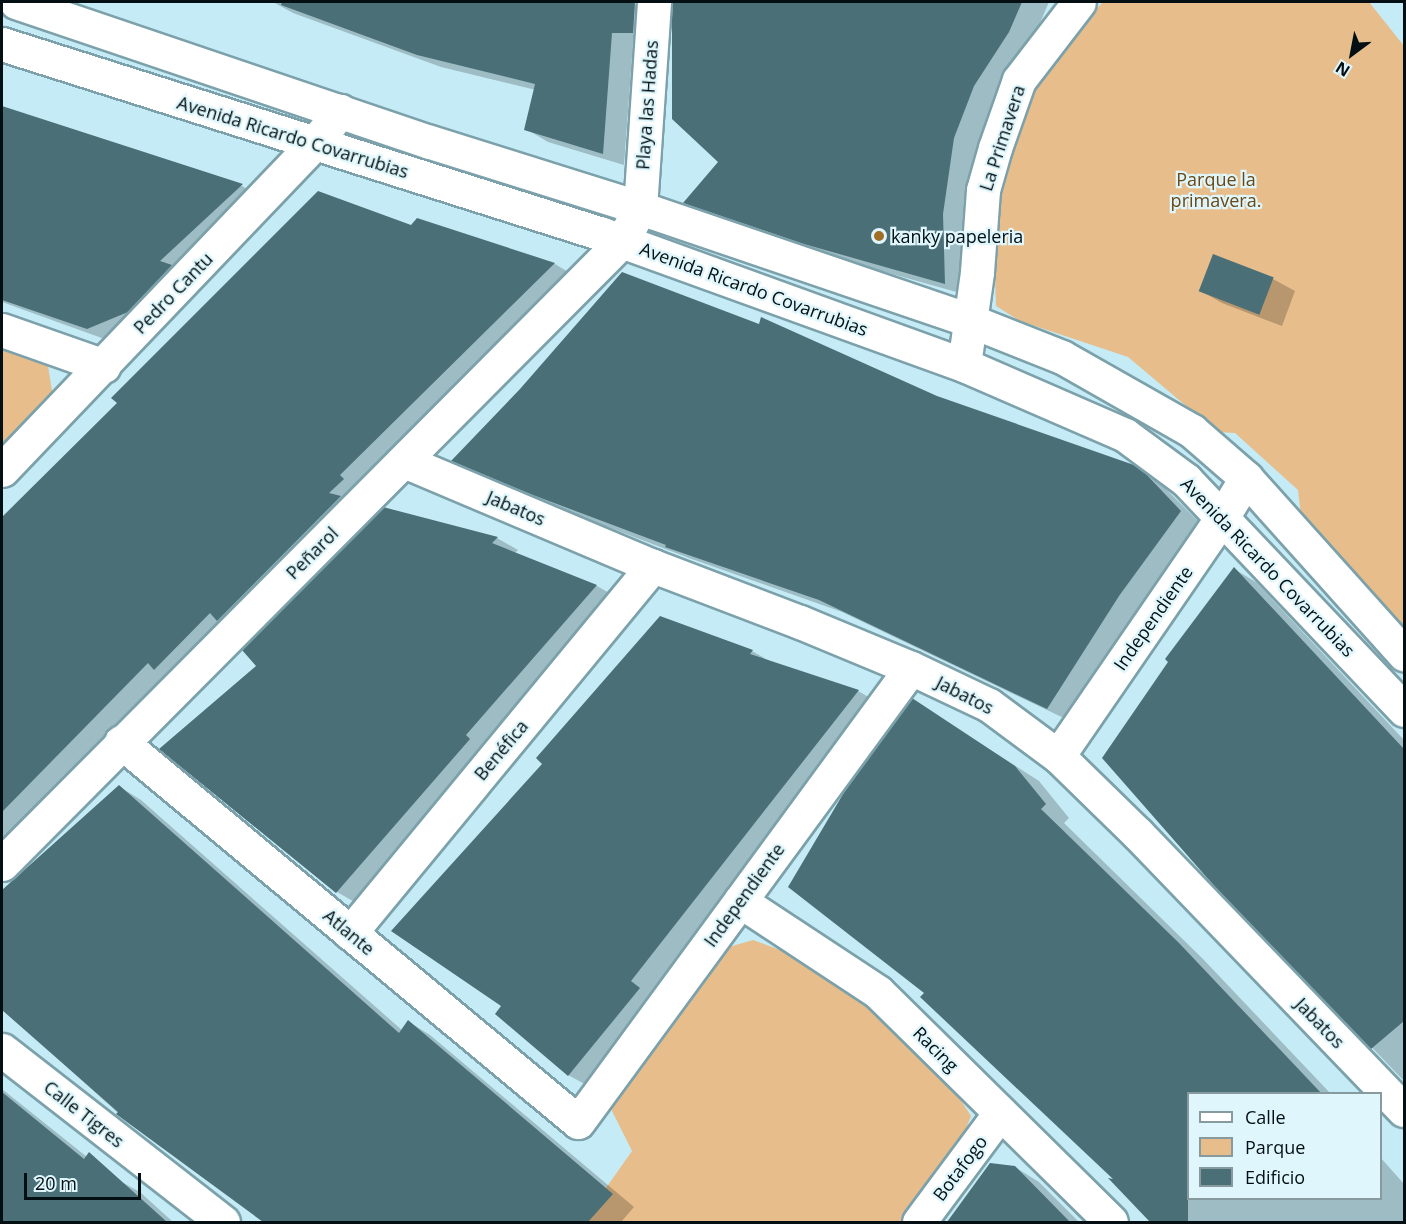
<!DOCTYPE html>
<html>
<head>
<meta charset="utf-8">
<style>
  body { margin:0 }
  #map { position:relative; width:1406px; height:1224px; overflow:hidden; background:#c5ecf6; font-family:"Open Sans",sans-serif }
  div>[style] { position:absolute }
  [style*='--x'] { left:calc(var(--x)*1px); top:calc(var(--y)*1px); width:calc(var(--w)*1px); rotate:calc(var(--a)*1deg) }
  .green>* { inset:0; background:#e6bd8b }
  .shadow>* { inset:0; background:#0003 }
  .building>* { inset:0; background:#4b6f77; transform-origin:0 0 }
  .roads { filter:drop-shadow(2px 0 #7ca1aa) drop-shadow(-2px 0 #7ca1aa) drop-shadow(0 2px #7ca1aa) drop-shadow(0 -2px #7ca1aa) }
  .street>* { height:33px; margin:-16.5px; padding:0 16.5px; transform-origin:16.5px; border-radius:16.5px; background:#fff }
  .secondary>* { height:33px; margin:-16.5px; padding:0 16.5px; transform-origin:16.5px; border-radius:16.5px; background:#fff }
  .dots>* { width:16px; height:16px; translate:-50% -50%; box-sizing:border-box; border:3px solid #dff7fc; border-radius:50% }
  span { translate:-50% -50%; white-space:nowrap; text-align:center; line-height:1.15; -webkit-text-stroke:4.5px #dff7fc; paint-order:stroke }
  .street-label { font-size:18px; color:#030f12 }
  .park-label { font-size:18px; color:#6b4713 }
  .poi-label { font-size:18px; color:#030f12 }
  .left { translate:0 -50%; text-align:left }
  .frame { position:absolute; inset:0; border:3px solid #030f12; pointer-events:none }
  .legend { position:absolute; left:1187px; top:1092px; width:195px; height:108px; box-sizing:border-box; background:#dff7fc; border:2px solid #879a9e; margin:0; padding:8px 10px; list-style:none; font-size:18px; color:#030f12 }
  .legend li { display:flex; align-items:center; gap:12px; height:30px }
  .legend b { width:30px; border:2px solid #879a9e }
  .north { position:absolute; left:1322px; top:24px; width:60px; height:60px; -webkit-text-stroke:4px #dff7fc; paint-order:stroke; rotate:212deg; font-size:16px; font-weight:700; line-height:24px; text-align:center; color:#030f12 }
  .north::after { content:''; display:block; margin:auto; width:21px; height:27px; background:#030f12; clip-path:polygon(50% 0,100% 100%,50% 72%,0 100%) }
  .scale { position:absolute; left:24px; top:1173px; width:117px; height:27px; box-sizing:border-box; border:3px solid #030f12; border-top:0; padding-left:8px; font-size:18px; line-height:21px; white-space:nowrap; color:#030f12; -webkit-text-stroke:4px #dff7fc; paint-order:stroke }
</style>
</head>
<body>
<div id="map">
  <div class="green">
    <div style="clip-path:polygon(1103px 2px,1369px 2px,1404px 46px,1404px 628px,1301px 516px,1298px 490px,1235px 433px,1217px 432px,1128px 357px,1020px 321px,996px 306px,994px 245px,1005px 155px,1030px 80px)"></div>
    <div style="clip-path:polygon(2px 343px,47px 360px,54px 403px,2px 455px)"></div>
    <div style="clip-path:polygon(753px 940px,788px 953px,840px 981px,882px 1020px,960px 1099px,971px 1116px,961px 1141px,904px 1222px,582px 1222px,632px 1151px,609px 1105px,729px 947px)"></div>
  </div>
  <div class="shadow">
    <div style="clip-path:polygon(273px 2px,635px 2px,635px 4px,656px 17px,654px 44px,633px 44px,624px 165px,548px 142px,526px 129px,536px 90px,441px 67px,293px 13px)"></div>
    <div style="clip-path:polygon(676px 2px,1049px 2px,1031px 44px,996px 98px,976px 151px,965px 228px,967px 295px,828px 256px,707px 215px,685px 202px,720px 162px,673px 118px)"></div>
    <div style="clip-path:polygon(2px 107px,242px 186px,263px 198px,110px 341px,2px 302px)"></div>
    <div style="clip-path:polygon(418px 220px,555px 264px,575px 276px,15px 833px,11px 831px,2px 841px,2px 519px,120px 403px,412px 227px)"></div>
    <div style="clip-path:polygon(1273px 279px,1295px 291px,1282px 326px,1222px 303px,1201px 291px)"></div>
    <div style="clip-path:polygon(937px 397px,1133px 466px,1156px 479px,1202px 525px,1070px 721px,842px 612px,689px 558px,556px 507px,475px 472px,454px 460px)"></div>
    <div style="clip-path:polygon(384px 509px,497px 538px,518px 550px,515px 553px,597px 586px,618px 598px,358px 904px,337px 892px,258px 666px)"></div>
    <div style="clip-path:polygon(1234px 569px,1256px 582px,1404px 740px,1404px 1081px,1218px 887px)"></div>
    <div style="clip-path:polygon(661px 618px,752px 651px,773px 663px,858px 691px,879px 703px,590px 1087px,568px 1075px,503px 1006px,544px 764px)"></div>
    <div style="clip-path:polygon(913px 700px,1039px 781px,1069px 818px,1064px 823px,1203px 959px,1331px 1094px,1188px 1094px,1188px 1198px,1380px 1198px,1380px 1157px,1404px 1184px,1404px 1222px,1152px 1222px,1112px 1180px,1117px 1181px,926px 993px)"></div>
    <div style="clip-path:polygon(120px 787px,141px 800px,403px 1031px,409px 1022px,430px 1035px,634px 1207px,621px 1222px,265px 1222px,118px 1113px,2px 1008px,2px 892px)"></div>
    <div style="clip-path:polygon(2px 1089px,117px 1181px,118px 1180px,140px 1192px,173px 1222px,2px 1222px)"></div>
    <div style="clip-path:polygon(991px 1164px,1015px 1167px,1039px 1182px,1079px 1222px,948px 1222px)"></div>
  </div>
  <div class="building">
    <div style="clip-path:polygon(282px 2px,635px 2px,633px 33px,612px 33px,603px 154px,524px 130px,535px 84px,417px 55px,281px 5px)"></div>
    <div style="clip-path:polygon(672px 2px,1022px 2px,1009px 32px,974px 86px,954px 138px,943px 214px,945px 284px,804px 244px,683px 203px,718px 162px,672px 119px)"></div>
    <div style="clip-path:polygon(2px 106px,243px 184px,160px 261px,172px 265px,128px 312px,87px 329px,2px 300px)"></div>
    <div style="clip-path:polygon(318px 191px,411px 225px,417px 218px,555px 263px,340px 475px,344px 479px,329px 493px,341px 496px,217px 621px,210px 613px,154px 670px,148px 663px,2px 812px,2px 517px,117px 403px,111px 398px)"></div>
    <div style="left:1213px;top:254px;width:65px;height:40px;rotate:21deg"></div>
    <div style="clip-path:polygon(622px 272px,759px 324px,761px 317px,937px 396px,1134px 465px,1144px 472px,1181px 511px,1119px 596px,1047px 709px,819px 600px,665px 547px,666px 545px,533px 495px,451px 461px,520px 389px)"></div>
    <div style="clip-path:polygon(383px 507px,498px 537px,492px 543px,597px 585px,466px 735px,470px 739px,336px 893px,159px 749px,256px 666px,242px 650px)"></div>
    <div style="clip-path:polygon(1234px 567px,1404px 749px,1404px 1021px,1371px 1049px,1216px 888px,1102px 758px,1168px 662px,1165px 659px)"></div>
    <div style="clip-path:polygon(660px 616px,753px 650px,750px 654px,859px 690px,631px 981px,640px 988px,568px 1076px,495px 1014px,501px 1006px,391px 931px,542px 764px,536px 758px)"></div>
    <div style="clip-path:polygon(912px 698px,1015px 766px,1046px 804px,1041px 809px,1179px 943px,1322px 1094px,1188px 1094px,1188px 1222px,1150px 1222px,1108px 1178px,1113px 1179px,920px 997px,924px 993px,788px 887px,849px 784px)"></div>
    <div style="clip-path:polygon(119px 785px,399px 1033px,408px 1020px,613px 1194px,588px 1222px,263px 1222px,116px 1114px,118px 1112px,2px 1010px,2px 890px)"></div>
    <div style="clip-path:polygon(2px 1092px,84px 1159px,89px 1152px,167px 1222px,2px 1222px)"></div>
    <div style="clip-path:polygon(990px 1163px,1015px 1166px,1070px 1222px,947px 1222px)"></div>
  </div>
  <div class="roads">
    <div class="street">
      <div style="--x:2;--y:330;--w:108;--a:19.4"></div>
      <div style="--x:964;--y:365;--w:94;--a:-82"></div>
      <div style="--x:977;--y:272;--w:82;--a:-85.8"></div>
      <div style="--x:983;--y:190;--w:44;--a:-74.1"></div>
      <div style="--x:995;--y:148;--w:72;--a:-70.6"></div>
      <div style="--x:1019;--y:80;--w:98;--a:-52.4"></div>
      <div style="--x:404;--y:461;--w:270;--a:22.9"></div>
      <div style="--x:653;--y:566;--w:157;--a:20.9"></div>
      <div style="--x:800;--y:622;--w:120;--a:22.5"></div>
      <div style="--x:911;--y:668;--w:86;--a:25.4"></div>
      <div style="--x:989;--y:705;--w:86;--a:36.5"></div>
      <div style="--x:1058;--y:756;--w:112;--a:44.3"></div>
      <div style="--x:1138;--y:834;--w:383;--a:46.1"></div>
      <div style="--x:2;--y:470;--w:453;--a:-46.3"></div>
      <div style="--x:315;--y:143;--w:41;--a:-52"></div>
      <div style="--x:121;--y:742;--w:594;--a:39.74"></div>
      <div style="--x:578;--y:1122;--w:563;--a:-53.74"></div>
      <div style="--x:1058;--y:756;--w:291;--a:-55.5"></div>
      <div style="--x:1223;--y:516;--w:44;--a:-58.8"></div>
      <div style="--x:2;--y:864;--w:879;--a:-45.14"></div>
      <div style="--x:622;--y:241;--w:38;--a:-61"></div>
      <div style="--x:640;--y:208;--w:206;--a:-86.1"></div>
      <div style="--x:740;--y:901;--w:165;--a:33.4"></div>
      <div style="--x:878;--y:992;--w:327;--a:44.6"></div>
      <div style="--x:350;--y:933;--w:476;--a:-50.5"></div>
      <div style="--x:2;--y:1050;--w:280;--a:37.9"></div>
      <div style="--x:919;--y:1222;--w:136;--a:-53.4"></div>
    </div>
    <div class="secondary">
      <div style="--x:16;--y:2;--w:437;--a:18.7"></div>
      <div style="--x:430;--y:142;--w:220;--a:17.4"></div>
      <div style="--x:640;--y:208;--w:350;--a:18.8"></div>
      <div style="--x:971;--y:321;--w:98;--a:21.6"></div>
      <div style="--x:1062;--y:357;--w:150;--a:29.6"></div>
      <div style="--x:1192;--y:431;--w:72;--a:41"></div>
      <div style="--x:1246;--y:478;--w:237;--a:48.1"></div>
      <div style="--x:2;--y:44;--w:629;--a:17.57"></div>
      <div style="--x:602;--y:234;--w:385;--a:19.9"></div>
      <div style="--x:964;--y:365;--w:176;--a:23.5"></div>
      <div style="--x:1125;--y:435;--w:76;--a:36.4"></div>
      <div style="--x:1186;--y:480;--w:317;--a:46.5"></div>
    </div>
  </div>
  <div class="dots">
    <div style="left:879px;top:236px;background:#a16e25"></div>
  </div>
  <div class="street-label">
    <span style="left:647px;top:105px;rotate:-86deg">Playa las Hadas</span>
    <span style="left:293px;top:137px;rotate:17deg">Avenida Ricardo Covarrubias</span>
    <span style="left:1002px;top:138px;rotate:-72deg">La Primavera</span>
    <span style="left:754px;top:289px;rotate:20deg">Avenida Ricardo Covarrubias</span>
    <span style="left:173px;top:293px;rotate:-46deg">Pedro Cantu</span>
    <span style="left:516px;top:508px;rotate:23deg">Jabatos</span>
    <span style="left:312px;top:553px;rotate:-45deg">Peñarol</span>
    <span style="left:1268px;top:567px;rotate:46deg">Avenida Ricardo Covarrubias</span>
    <span style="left:1153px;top:618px;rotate:-55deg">Independiente</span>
    <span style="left:965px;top:695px;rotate:27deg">Jabatos</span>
    <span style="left:501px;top:750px;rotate:-50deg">Benéfica</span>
    <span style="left:744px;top:895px;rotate:-54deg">Independiente</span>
    <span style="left:349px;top:932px;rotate:40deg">Atlante</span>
    <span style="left:1320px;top:1023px;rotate:46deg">Jabatos</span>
    <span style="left:936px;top:1049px;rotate:45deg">Racing</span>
    <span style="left:84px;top:1114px;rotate:38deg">Calle Tigres</span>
    <span style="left:960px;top:1168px;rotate:-53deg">Botafogo</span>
  </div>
  <div class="park-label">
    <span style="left:1216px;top:190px">Parque la<br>primavera.</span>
  </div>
  <div class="poi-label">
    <span class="left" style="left:891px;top:236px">kanky papeleria</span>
  </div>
  <div class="frame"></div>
  <ul class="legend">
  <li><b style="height:8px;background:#fff"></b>Calle</li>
  <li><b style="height:16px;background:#e6bd8b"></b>Parque</li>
  <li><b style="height:16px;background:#4b6f77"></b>Edificio</li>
  </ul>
  <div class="north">N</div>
  <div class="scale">20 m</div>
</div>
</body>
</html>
